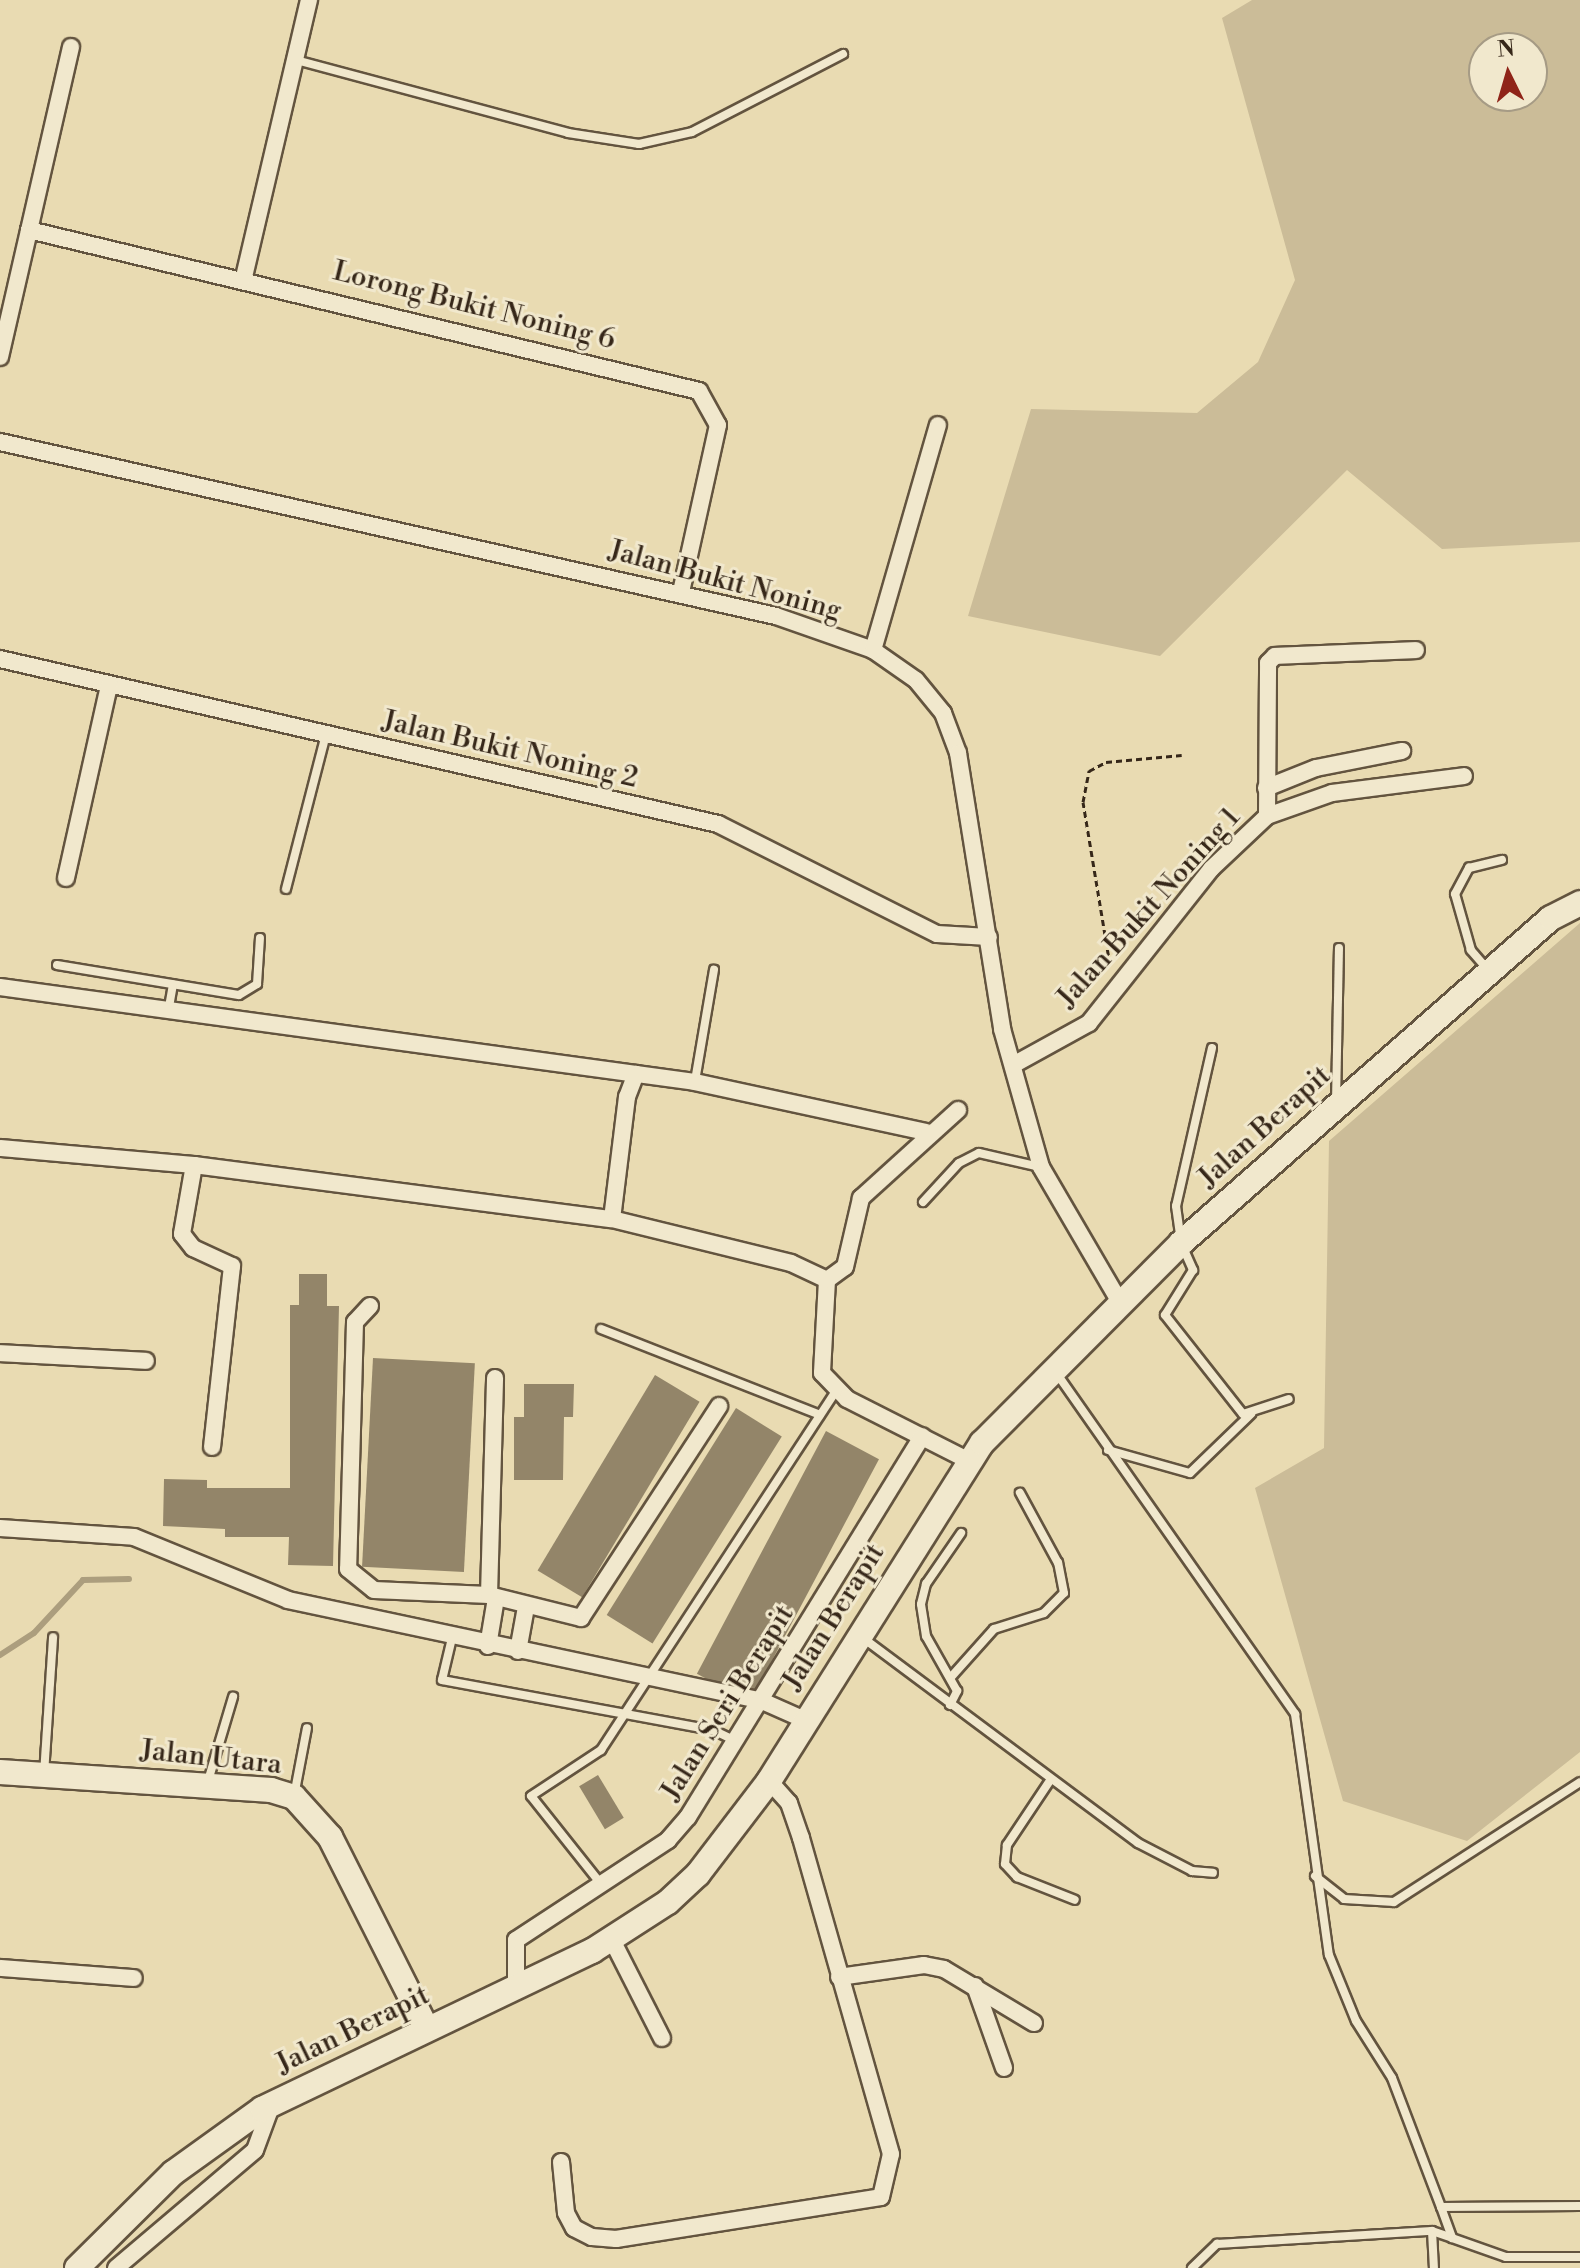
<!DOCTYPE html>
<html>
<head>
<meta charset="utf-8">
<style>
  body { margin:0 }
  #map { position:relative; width:1580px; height:2268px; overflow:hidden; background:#e9dbb2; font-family:"Libre Bodoni",serif }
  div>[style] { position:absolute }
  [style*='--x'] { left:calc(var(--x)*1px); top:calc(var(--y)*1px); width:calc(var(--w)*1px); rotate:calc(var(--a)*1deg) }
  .green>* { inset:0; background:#cbbc98 }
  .stream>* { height:6px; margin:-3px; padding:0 3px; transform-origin:3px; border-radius:3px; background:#ac9e7e }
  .building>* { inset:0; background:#938569; transform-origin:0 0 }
  .path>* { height:3px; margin-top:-1.5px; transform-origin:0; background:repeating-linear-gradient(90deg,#362719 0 6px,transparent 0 10px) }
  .roads { filter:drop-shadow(2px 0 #63543f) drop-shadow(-2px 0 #63543f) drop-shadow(0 2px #63543f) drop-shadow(0 -2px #63543f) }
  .lane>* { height:8px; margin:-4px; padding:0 4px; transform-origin:4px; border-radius:4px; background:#f1e8cd }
  .street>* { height:16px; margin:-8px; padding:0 8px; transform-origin:8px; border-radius:8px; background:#f1e8cd }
  .secondary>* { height:24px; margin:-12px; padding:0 12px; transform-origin:12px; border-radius:12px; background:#f1e8cd }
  span { translate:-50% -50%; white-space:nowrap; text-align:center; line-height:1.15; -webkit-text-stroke:6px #f1e8cd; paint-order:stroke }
  .street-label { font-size:28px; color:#362719 }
  .north { position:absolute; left:1468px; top:32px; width:80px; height:80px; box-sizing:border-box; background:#f1e8cd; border:2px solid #a69b85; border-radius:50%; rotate:355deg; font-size:22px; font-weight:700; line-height:32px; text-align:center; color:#362719 }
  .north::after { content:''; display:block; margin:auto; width:28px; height:36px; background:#8f2418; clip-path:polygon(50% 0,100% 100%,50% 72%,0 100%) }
</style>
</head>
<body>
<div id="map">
  <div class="green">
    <div style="clip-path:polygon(evenodd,1252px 0,1580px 0,1580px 542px,1442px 549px,1347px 470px,1160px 656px,968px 616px,1031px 409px,1197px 413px,1258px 362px,1295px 280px,1222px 18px,1252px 0,1532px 48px,1532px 96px,1484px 96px,1484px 48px,1532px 48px)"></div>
    <div style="clip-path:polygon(1580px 923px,1580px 1752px,1467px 1841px,1343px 1801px,1255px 1488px,1324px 1448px,1329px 1141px)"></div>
  </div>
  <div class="stream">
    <div style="--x:0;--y:1655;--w:40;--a:-32.9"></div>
    <div style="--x:34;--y:1633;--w:72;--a:-47.2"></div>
    <div style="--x:83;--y:1580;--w:46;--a:-1.2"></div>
  </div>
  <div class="building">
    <div style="clip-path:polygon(299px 1274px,327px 1274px,327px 1306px,339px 1306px,333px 1566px,288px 1565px,289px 1537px,225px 1537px,225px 1529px,163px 1526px,164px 1479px,207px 1480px,207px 1488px,290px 1488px,290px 1305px,299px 1305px)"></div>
    <div style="left:373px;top:1358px;width:102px;height:209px;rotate:3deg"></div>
    <div style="left:655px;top:1375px;width:52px;height:228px;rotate:31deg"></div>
    <div style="clip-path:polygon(524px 1384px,574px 1384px,573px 1417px,564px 1417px,563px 1480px,514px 1480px,514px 1417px,524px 1417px)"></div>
    <div style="left:736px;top:1408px;width:54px;height:244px;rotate:32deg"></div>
    <div style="left:826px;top:1431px;width:60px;height:275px;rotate:28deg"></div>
    <div style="left:598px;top:1775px;width:50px;height:22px;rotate:59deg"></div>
  </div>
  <div class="path">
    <div style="--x:1110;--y:965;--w:165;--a:-99.4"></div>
    <div style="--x:1083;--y:802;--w:32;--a:-79"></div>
    <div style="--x:1089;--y:771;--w:19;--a:-28"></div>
    <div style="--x:1106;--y:762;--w:76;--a:-5.3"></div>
  </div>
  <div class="roads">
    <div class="lane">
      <div style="--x:296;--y:60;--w:282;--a:15"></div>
      <div style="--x:568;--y:133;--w:72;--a:8.8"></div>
      <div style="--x:639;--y:144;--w:54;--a:-12.8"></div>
      <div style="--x:692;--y:132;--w:170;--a:-27.3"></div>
      <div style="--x:286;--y:889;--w:160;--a:-75.5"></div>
      <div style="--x:57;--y:965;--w:184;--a:9.4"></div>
      <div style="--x:239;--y:995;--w:21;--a:-31"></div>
      <div style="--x:257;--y:984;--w:46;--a:-86.3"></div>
      <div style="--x:1489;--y:971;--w:28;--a:-131"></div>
      <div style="--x:1471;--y:950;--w:58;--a:-105.9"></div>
      <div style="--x:1455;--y:894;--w:30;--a:-62"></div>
      <div style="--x:1469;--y:868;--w:34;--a:-14"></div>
      <div style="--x:169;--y:1007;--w:23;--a:-80"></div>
      <div style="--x:1212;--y:1048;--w:162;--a:102.8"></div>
      <div style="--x:1176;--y:1206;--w:37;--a:82"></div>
      <div style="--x:1181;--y:1243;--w:30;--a:66"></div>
      <div style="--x:1193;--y:1270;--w:53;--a:121.9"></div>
      <div style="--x:1165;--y:1315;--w:126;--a:51.8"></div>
      <div style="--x:1243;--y:1414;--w:48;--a:-18.1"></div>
      <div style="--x:695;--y:1081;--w:113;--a:-80.3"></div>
      <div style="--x:1336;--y:1103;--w:155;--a:-88.9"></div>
      <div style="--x:923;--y:1202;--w:53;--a:-47.3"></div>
      <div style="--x:959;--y:1163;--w:22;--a:-27"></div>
      <div style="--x:979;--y:1153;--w:63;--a:12.9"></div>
      <div style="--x:601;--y:1329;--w:235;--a:21.4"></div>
      <div style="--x:1055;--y:1371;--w:419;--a:55"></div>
      <div style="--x:1295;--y:1714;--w:243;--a:82"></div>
      <div style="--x:1329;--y:1955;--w:71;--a:67.8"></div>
      <div style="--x:1356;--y:2021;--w:67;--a:57.7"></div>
      <div style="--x:1392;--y:2078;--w:138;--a:69.2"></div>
      <div style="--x:1108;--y:1450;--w:85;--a:15.7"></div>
      <div style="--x:1190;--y:1473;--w:85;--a:-44"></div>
      <div style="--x:452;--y:1638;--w:43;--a:103.4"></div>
      <div style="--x:442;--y:1680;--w:276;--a:10.5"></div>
      <div style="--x:713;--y:1730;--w:25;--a:26"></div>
      <div style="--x:863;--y:1638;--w:343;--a:36.7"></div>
      <div style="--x:1138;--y:1843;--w:61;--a:27.4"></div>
      <div style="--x:1192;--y:1871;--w:21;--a:5"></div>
      <div style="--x:952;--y:1676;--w:63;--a:-48.2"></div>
      <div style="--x:994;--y:1629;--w:52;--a:-17.7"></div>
      <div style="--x:1044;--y:1613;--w:28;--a:-45"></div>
      <div style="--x:1064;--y:1593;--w:31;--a:-101"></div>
      <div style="--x:1058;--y:1563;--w:80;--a:-118.5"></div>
      <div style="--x:950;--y:1705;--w:16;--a:-63"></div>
      <div style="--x:957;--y:1691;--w:63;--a:-119.4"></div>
      <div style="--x:926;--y:1636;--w:32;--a:-99"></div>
      <div style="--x:921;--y:1604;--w:21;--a:-76"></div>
      <div style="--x:926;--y:1584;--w:62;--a:-55.5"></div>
      <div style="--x:44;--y:1774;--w:137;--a:-86.2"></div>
      <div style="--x:208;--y:1781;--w:88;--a:-73.4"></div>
      <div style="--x:1049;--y:1782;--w:76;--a:123.7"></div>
      <div style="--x:1007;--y:1845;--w:19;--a:96"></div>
      <div style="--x:1005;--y:1864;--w:18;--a:47"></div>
      <div style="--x:1017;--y:1877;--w:62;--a:21.6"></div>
      <div style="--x:294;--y:1796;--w:69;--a:-79.2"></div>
      <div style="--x:1315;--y:1876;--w:37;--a:38"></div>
      <div style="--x:1344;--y:1899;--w:50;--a:3.4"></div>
      <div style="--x:1394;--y:1902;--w:221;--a:-32.8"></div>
      <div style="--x:601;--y:1884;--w:112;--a:-128.5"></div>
      <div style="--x:531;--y:1796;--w:84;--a:-33.3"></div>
      <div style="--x:601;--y:1750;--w:430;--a:-56.8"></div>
      <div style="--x:1580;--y:2206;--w:139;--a:179.6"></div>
      <div style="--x:1441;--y:2207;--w:33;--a:70"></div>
      <div style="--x:1452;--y:2238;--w:57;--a:19.4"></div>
      <div style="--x:1506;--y:2257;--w:74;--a:0"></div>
      <div style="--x:1432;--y:2231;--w:37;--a:87"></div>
      <div style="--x:1192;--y:2268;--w:35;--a:-44"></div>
      <div style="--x:1217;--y:2244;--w:215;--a:-3.5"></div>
      <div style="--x:1432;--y:2231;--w:21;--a:19"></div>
    </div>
    <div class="street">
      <div style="--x:29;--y:230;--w:689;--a:13.51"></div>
      <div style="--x:699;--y:391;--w:39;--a:61"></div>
      <div style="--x:718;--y:425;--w:171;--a:102.5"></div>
      <div style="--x:244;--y:277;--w:285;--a:-76.8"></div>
      <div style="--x:0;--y:357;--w:318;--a:-77.1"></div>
      <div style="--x:0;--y:442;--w:795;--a:12.64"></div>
      <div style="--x:776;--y:616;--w:103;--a:19.3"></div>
      <div style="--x:873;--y:650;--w:52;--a:34.9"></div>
      <div style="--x:916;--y:680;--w:43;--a:50.7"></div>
      <div style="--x:943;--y:713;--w:43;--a:69.4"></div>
      <div style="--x:958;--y:753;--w:279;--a:80.9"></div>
      <div style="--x:1002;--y:1029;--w:143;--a:74.2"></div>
      <div style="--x:1041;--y:1167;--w:159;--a:59.7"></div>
      <div style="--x:873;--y:650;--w:234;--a:-73.9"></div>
      <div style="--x:0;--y:659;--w:737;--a:12.94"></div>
      <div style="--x:718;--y:824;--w:245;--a:26.7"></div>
      <div style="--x:937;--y:934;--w:52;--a:3.3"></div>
      <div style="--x:1266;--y:788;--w:54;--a:-21.8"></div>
      <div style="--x:1316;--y:768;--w:88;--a:-11.2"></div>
      <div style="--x:1267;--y:816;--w:69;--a:-19.5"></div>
      <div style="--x:1332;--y:793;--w:133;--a:-7.3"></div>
      <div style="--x:66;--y:878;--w:198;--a:-77.4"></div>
      <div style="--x:0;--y:987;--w:701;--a:7.78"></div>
      <div style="--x:695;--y:1082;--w:236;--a:12.2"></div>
      <div style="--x:1013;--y:1065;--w:87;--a:-28.9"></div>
      <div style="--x:1089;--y:1023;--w:196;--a:-51.6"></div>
      <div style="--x:1211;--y:869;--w:77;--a:-43.4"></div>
      <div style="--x:1267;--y:816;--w:153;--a:-89.6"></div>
      <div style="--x:1268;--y:663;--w:10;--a:-45"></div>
      <div style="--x:1275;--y:656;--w:141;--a:-2.4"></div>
      <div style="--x:0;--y:1148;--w:195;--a:5"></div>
      <div style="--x:194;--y:1165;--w:421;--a:7.4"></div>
      <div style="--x:612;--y:1219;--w:184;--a:13.8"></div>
      <div style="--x:791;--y:1263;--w:40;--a:25"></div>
      <div style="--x:827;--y:1280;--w:93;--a:93.1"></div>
      <div style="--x:822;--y:1373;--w:36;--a:46"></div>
      <div style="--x:847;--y:1399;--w:135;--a:26.9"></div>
      <div style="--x:194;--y:1165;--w:70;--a:99.9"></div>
      <div style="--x:182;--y:1234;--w:18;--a:52"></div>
      <div style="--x:193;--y:1248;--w:43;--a:24.8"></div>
      <div style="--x:232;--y:1266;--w:182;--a:96.3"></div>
      <div style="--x:612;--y:1219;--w:123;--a:-83"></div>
      <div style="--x:627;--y:1097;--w:25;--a:-69"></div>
      <div style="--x:827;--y:1280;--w:22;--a:-36"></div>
      <div style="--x:845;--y:1267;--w:71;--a:-76.9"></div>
      <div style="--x:861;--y:1198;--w:131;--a:-42.2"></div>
      <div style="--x:370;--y:1306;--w:22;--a:133"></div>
      <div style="--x:355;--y:1322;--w:247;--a:91.6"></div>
      <div style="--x:348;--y:1569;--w:33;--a:39"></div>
      <div style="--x:374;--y:1590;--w:115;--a:2.5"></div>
      <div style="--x:489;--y:1595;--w:95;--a:14"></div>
      <div style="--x:581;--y:1618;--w:253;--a:-56.9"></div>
      <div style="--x:0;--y:1353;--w:146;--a:3.1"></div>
      <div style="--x:0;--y:1528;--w:134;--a:3.8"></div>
      <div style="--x:134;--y:1537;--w:166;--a:22.2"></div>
      <div style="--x:288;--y:1600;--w:485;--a:12"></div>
      <div style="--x:762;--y:1701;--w:47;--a:23.8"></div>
      <div style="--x:489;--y:1595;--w:217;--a:-88.4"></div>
      <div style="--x:488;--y:1646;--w:49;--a:-80.5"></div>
      <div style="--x:518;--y:1651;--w:45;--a:-79.7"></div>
      <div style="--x:612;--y:1940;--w:110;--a:63"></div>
      <div style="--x:0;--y:1968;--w:134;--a:4.3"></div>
      <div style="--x:839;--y:1977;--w:86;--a:-8"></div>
      <div style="--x:924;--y:1965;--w:20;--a:11"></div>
      <div style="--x:944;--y:1969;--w:105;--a:31"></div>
      <div style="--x:516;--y:1986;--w:46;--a:-90"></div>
      <div style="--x:516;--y:1940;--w:182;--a:-33.3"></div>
      <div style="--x:668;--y:1840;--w:30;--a:-49"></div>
      <div style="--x:688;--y:1817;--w:447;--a:-58.4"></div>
      <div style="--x:975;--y:1986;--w:87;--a:70.5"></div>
      <div style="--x:561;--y:2162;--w:51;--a:84.4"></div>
      <div style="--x:566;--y:2213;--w:17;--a:62"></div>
      <div style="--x:574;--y:2228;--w:20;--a:27"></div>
      <div style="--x:592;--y:2237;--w:24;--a:5"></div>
      <div style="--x:616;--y:2239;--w:268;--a:-9"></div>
      <div style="--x:881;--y:2197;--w:44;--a:-76.9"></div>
      <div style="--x:891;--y:2154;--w:329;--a:-105.9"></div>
      <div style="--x:801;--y:1838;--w:37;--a:-109"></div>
      <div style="--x:789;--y:1803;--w:30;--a:-132"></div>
      <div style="--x:116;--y:2268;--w:182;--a:-40.3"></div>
      <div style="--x:255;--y:2150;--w:49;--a:-69.7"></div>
    </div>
    <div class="secondary">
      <div style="--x:0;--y:1772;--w:272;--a:3.8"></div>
      <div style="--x:271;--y:1790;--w:24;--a:17"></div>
      <div style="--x:294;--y:1797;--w:54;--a:48"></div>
      <div style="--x:330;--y:1837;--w:213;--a:63.2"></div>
      <div style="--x:77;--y:2268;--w:135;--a:-44.7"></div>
      <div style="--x:173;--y:2173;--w:110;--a:-35.7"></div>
      <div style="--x:262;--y:2109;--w:366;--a:-25.6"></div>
      <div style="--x:592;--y:1951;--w:90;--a:-32.8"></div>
      <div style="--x:668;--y:1902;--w:41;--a:-43"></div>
      <div style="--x:698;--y:1874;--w:117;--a:-52.6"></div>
      <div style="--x:769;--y:1781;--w:400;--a:-57.8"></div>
      <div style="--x:982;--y:1443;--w:282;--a:-45.1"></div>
      <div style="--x:1181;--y:1243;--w:492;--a:-41.3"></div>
      <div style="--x:1551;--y:918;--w:33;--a:-27"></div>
    </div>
  </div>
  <div class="street-label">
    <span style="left:474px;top:306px;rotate:14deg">Lorong Bukit Noning 6</span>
    <span style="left:725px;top:581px;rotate:15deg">Jalan Bukit Noning</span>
    <span style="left:510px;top:750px;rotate:13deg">Jalan Bukit Noning 2</span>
    <span style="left:1149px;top:908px;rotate:-48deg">Jalan Bukit Noning 1</span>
    <span style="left:1265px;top:1127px;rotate:-42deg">Jalan Berapit</span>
    <span style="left:834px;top:1617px;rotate:-58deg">Jalan Berapit</span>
    <span style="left:728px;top:1703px;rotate:-58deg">Jalan Seri Berapit</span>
    <span style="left:211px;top:1758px;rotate:6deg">Jalan Utara</span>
    <span style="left:353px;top:2030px;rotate:-26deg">Jalan Berapit</span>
  </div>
  <div class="north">N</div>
</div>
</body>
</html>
